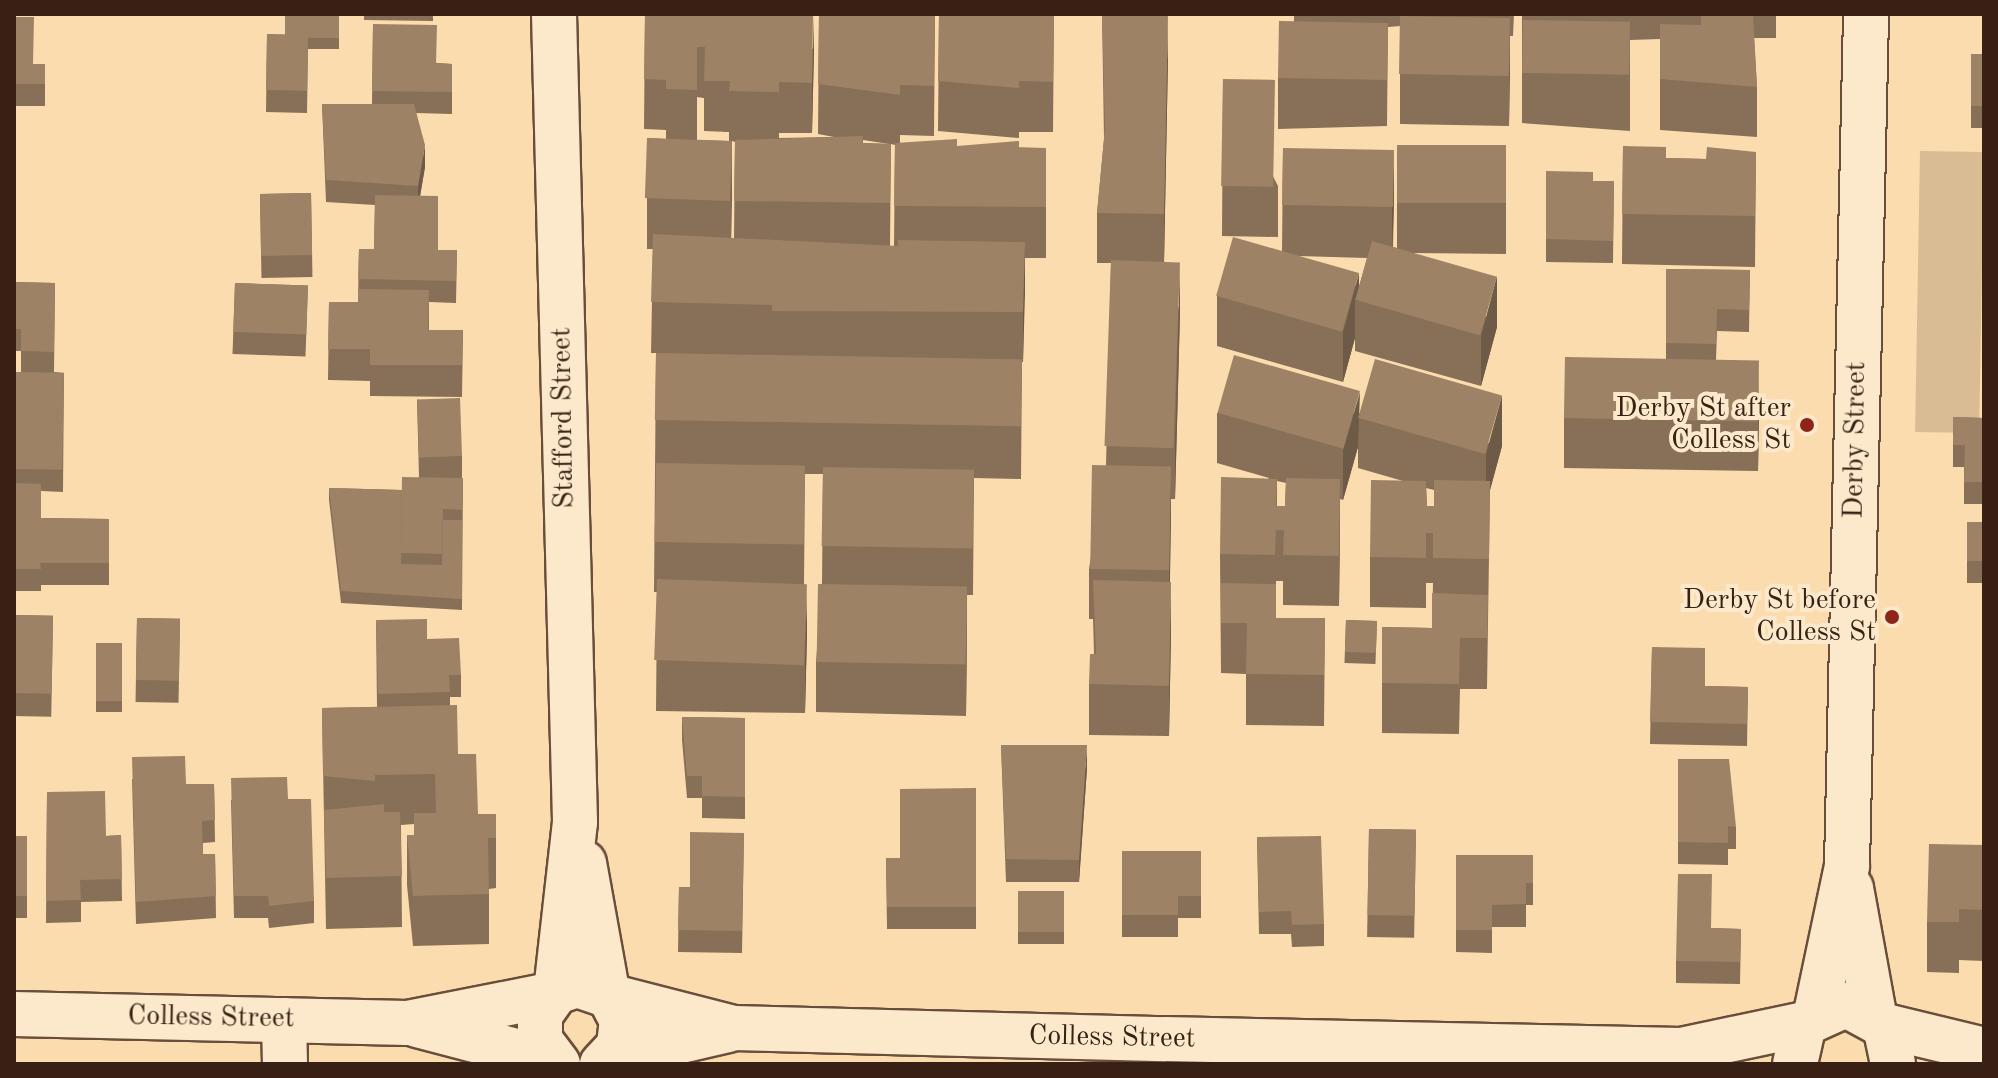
<!DOCTYPE html>
<html>
<head>
<meta charset="utf-8">
<style>
  body { margin:0 }
  #map { position:relative; width:1998px; height:1078px; overflow:hidden; background:#fbdcae; font-family:"Old Standard TT",serif }
  div>[style] { position:absolute }
  [style*='--x'] { left:calc(var(--x)*1px); top:calc(var(--y)*1px); width:calc(var(--w)*1px); rotate:calc(var(--a)*1deg) }
  .green>* { inset:0; background:#dabc94; transform-origin:0 0 }
  .roads { filter:drop-shadow(2px 0 #694f3b) drop-shadow(-2px 0 #694f3b) drop-shadow(0 2px #694f3b) drop-shadow(0 -2px #694f3b) }
  .minor>* { height:44px; margin:-22px; padding:0 22px; transform-origin:22px; border-radius:22px; background:#fce8ca }
  .wall>* { inset:0; background:#877057; transform-origin:0 0 }
  .shaded-wall>* { inset:0; background:#6e5b47 }
  .building>* { inset:0; background:#9d8265; transform-origin:0 0 }
  .dots>* { width:22px; height:22px; translate:-50% -50%; box-sizing:border-box; border:4px solid #fce8ca; border-radius:50% }
  span { translate:-50% -50%; white-space:nowrap; text-align:center; line-height:1.15; -webkit-text-stroke:8px #fce8ca; paint-order:stroke }
  .poi-label { font-size:28px; color:#382015 }
  .right { translate:-100% -50%; text-align:right }
  .street-label { font-size:28px; color:#382015 }
  .frame { position:absolute; inset:0; border:16px solid #382015; pointer-events:none }
</style>
</head>
<body>
<div id="map">
  <div class="green">
    <div style="left:1920px;top:151px;width:64px;height:281px;rotate:1deg"></div>
  </div>
  <div class="roads">
    <div class="minor">
      <div style="--x:554;--y:14;--w:808;--a:88.51"></div>
      <div style="--x:575;--y:822;--w:171;--a:96.4"></div>
      <div style="--x:584;--y:863;--w:135;--a:79.8"></div>
      <div style="--x:1851;--y:888;--w:129;--a:79.7"></div>
      <div style="--x:609;--y:996;--w:129;--a:14.4"></div>
      <div style="--x:734;--y:1028;--w:431;--a:1.5"></div>
      <div style="--x:1165;--y:1039;--w:516;--a:1.22"></div>
      <div style="--x:1681;--y:1050;--w:126;--a:-11.9"></div>
      <div style="--x:1816;--y:1013;--w:150;--a:-78.1"></div>
      <div style="--x:1847;--y:866;--w:852;--a:-88.72"></div>
      <div style="--x:14;--y:1014;--w:393;--a:1.3"></div>
      <div style="--x:407;--y:1023;--w:151;--a:-11.1"></div>
      <div style="--x:284;--y:1020;--w:44;--a:88.7"></div>
      <div style="--x:417;--y:1025;--w:142;--a:14.7"></div>
      <div style="--x:1885;--y:1026;--w:102;--a:13.6"></div>
      <div style="--x:611;--y:1057;--w:120;--a:-13"></div>
      <div style="--x:558;--y:1064;--w:30;--a:-127"></div>
      <div style="--x:540;--y:1040;--w:25;--a:-90"></div>
      <div style="--x:540;--y:1015;--w:28;--a:-55"></div>
      <div style="--x:556;--y:992;--w:22;--a:-18"></div>
      <div style="--x:577;--y:985;--w:34;--a:19"></div>
      <div style="--x:609;--y:996;--w:27;--a:62"></div>
      <div style="--x:622;--y:1020;--w:26;--a:97"></div>
      <div style="--x:619;--y:1046;--w:25;--a:133"></div>
      <div style="--x:1795;--y:1064;--w:41;--a:-77.3"></div>
      <div style="--x:1804;--y:1024;--w:46;--a:-24.3"></div>
      <div style="--x:1846;--y:1005;--w:44;--a:28.3"></div>
      <div style="--x:1885;--y:1026;--w:39;--a:78"></div>
    </div>
  </div>
  <div class="wall">
    <div style="clip-path:polygon(172px 14px,244px 14px,244px 16px,172px 15px)"></div>
    <div style="clip-path:polygon(339px 14px,339px 49px,308px 49px,307px 113px,266px 112px,267px 34px,285px 35px)"></div>
    <div style="clip-path:polygon(364px 14px,433px 14px,433px 21px,364px 20px)"></div>
    <div style="clip-path:polygon(evenodd,645px 14px,814px 49px,812px 133px,779px 133px,779px 138px,834px 137px,818px 134px,819px 14px,935px 14px,934px 136px,900px 135px,900px 143px,957px 146px,1046px 148px,1046px 258px,1025px 258px,1023px 362px,1022px 362px,1021px 479px,974px 478px,973px 595px,967px 595px,966px 716px,816px 712px,816px 662px,822px 584px,823px 474px,805px 474px,804px 583px,807px 634px,805px 713px,656px 711px,657px 592px,654px 592px,656px 353px,651px 353px,653px 249px,647px 249px,647px 138px,666px 139px,666px 130px,644px 129px,645px 14px,697px 97px,704px 98px,704px 131px,729px 132px,729px 141px,697px 140px,697px 97px,645px 14px,863px 140px,889px 144px,863px 143px,863px 140px,645px 14px,732px 141px,735px 142px,734px 238px,731px 238px,732px 141px,645px 14px,891px 144px,895px 145px,894px 246px,890px 246px,891px 144px)"></div>
    <div style="clip-path:polygon(939px 14px,1054px 14px,1053px 132px,1019px 132px,1019px 138px,938px 131px)"></div>
    <div style="clip-path:polygon(1102px 14px,1168px 58px,1164px 261px,1180px 312px,1175px 499px,1171px 499px,1170px 582px,1171px 633px,1169px 736px,1089px 735px,1089px 684px,1094px 654px,1093px 619px,1089px 619px,1089px 569px,1106px 465px,1111px 263px,1097px 263px,1097px 213px,1104px 139px)"></div>
    <div style="clip-path:polygon(1294px 14px,1514px 14px,1513px 36px,1510px 36px,1509px 126px,1400px 124px,1400px 26px,1388px 27px,1387px 126px,1278px 129px,1278px 78px,1294px 21px)"></div>
    <div style="clip-path:polygon(1522px 14px,1776px 14px,1776px 38px,1754px 38px,1757px 87px,1757px 137px,1660px 130px,1660px 39px,1630px 40px,1630px 131px,1522px 123px)"></div>
    <div style="clip-path:polygon(14px 17px,33px 64px,45px 64px,45px 106px,14px 106px)"></div>
    <div style="clip-path:polygon(373px 24px,437px 63px,452px 64px,452px 114px,416px 113px,425px 167px,420px 196px,438px 250px,457px 250px,456px 303px,429px 302px,429px 330px,463px 330px,462px 397px,370px 396px,370px 381px,328px 380px,329px 302px,358px 302px,359px 249px,374px 249px,375px 205px,326px 202px,322px 104px,372px 104px)"></div>
    <div style="left:1971px;top:54px;width:13px;height:74px"></div>
    <div style="clip-path:polygon(1223px 79px,1278px 186px,1278px 237px,1222px 236px)"></div>
    <div style="clip-path:polygon(evenodd,1506px 145px,1506px 254px,1414px 253px,1497px 327px,1481px 386px,1355px 351px,1355px 338px,1343px 382px,1217px 346px,1217px 296px,1282px 251px,1283px 148px,1394px 201px,1393px 247px,1397px 248px,1397px 149px,1506px 145px,1298px 256px,1367px 258px,1359px 287px,1298px 256px)"></div>
    <div style="clip-path:polygon(1623px 146px,1666px 158px,1706px 159px,1756px 152px,1755px 267px,1622px 264px)"></div>
    <div style="clip-path:polygon(1546px 171px,1593px 181px,1614px 181px,1613px 263px,1546px 262px)"></div>
    <div style="left:311px;top:193px;width:84px;height:51px;rotate:89deg"></div>
    <div style="clip-path:polygon(1666px 269px,1750px 270px,1749px 332px,1717px 331px,1716px 360px,1759px 411px,1758px 471px,1564px 468px,1564px 418px,1666px 359px)"></div>
    <div style="clip-path:polygon(14px 282px,55px 283px,54px 372px,64px 373px,63px 492px,41px 491px,41px 518px,109px 519px,109px 585px,41px 585px,41px 591px,14px 591px,14px 372px,21px 372px,21px 351px,14px 351px)"></div>
    <div style="left:235px;top:283px;width:73px;height:71px;rotate:2deg"></div>
    <div style="clip-path:polygon(417px 399px,462px 456px,462px 478px,463px 478px,462px 610px,341px 603px,329px 500px,329px 488px,402px 490px,419px 477px)"></div>
    <div style="clip-path:polygon(evenodd,1217px 413px,1360px 413px,1502px 446px,1490px 490px,1487px 689px,1460px 689px,1459px 734px,1382px 733px,1382px 627px,1432px 628px,1433px 583px,1426px 583px,1426px 608px,1370px 607px,1370px 557px,1403px 481px,1358px 468px,1358px 447px,1343px 500px,1340px 499px,1339px 606px,1283px 605px,1283px 581px,1276px 581px,1276px 618px,1325px 618px,1324px 726px,1246px 725px,1246px 674px,1221px 673px,1220px 554px,1269px 478px,1217px 463px,1217px 413px,1277px 481px,1286px 483px,1285px 506px,1277px 506px,1277px 481px,1217px 413px,1426px 488px,1434px 490px,1434px 506px,1427px 506px,1426px 488px)"></div>
    <div style="clip-path:polygon(1953px 417px,1984px 418px,1984px 504px,1964px 504px,1964px 467px,1953px 467px)"></div>
    <div style="left:1967px;top:522px;width:17px;height:61px"></div>
    <div style="left:14px;top:615px;width:39px;height:101px;rotate:1deg"></div>
    <div style="left:137px;top:618px;width:43px;height:84px;rotate:1deg"></div>
    <div style="clip-path:polygon(376px 620px,427px 639px,461px 675px,461px 697px,450px 697px,450px 705px,458px 754px,478px 814px,496px 814px,496px 888px,489px 889px,489px 944px,413px 946px,407px 885px,407px 835px,414px 835px,414px 824px,401px 825px,402px 927px,326px 929px,322px 708px,377px 707px)"></div>
    <div style="left:1346px;top:620px;width:31px;height:43px;rotate:2deg"></div>
    <div style="left:96px;top:643px;width:26px;height:69px"></div>
    <div style="clip-path:polygon(1652px 647px,1705px 686px,1748px 687px,1747px 746px,1650px 744px)"></div>
    <div style="clip-path:polygon(682px 717px,745px 718px,745px 819px,702px 818px,702px 798px,687px 798px,682px 740px)"></div>
    <div style="clip-path:polygon(1001px 745px,1087px 768px,1079px 882px,1006px 882px)"></div>
    <div style="clip-path:polygon(1678px 759px,1736px 827px,1736px 849px,1728px 849px,1728px 865px,1678px 864px)"></div>
    <div style="clip-path:polygon(132px 779px,186px 784px,214px 784px,215px 842px,203px 843px,203px 854px,215px 854px,216px 918px,136px 924px)"></div>
    <div style="clip-path:polygon(976px 788px,976px 929px,887px 929px,886px 858px,900px 858px)"></div>
    <div style="clip-path:polygon(47px 792px,106px 836px,121px 835px,122px 901px,81px 902px,81px 922px,46px 923px)"></div>
    <div style="clip-path:polygon(288px 799px,314px 901px,314px 923px,269px 928px,268px 918px,234px 918px,231px 800px)"></div>
    <div style="left:1369px;top:829px;width:47px;height:108px;rotate:1deg"></div>
    <div style="clip-path:polygon(744px 833px,742px 953px,678px 952px,679px 887px,690px 887px)"></div>
    <div style="left:14px;top:836px;width:13px;height:82px"></div>
    <div style="clip-path:polygon(1257px 837px,1324px 924px,1324px 946px,1292px 947px,1291px 934px,1259px 934px)"></div>
    <div style="clip-path:polygon(1984px 845px,1984px 978px,1984px 961px,1959px 960px,1959px 973px,1927px 972px,1927px 922px)"></div>
    <div style="clip-path:polygon(1122px 851px,1201px 851px,1201px 918px,1178px 918px,1178px 937px,1122px 937px)"></div>
    <div style="clip-path:polygon(1456px 855px,1533px 855px,1533px 905px,1526px 905px,1526px 927px,1492px 927px,1492px 953px,1456px 952px)"></div>
    <div style="left:1018px;top:891px;width:46px;height:53px"></div>
    <div style="clip-path:polygon(1711px 928px,1741px 929px,1740px 984px,1676px 983px,1676px 961px)"></div>
  </div>
  <div class="shaded-wall">
    <div style="clip-path:polygon(814px 14px,814px 49px,812px 133px,812px 83px)"></div>
    <div style="clip-path:polygon(1168px 14px,1168px 58px,1164px 265px,1164px 214px)"></div>
    <div style="clip-path:polygon(1510px 18px,1510px 69px,1509px 126px,1509px 76px)"></div>
    <div style="clip-path:polygon(732px 141px,732px 191px,731px 248px,731px 197px)"></div>
    <div style="clip-path:polygon(425px 145px,425px 167px,418px 208px,418px 186px)"></div>
    <div style="clip-path:polygon(1394px 150px,1394px 201px,1392px 258px,1392px 208px)"></div>
    <div style="clip-path:polygon(1025px 242px,1025px 293px,1023px 362px,1023px 312px)"></div>
    <div style="clip-path:polygon(1180px 262px,1180px 312px,1175px 499px,1175px 448px)"></div>
    <div style="clip-path:polygon(1359px 273px,1359px 301px,1355px 300px,1355px 338px,1343px 382px,1343px 332px)"></div>
    <div style="clip-path:polygon(1497px 276px,1497px 327px,1481px 386px,1481px 336px)"></div>
    <div style="clip-path:polygon(1759px 361px,1759px 411px,1758px 471px,1758px 421px)"></div>
    <div style="clip-path:polygon(1360px 392px,1358px 447px,1343px 500px,1343px 450px)"></div>
    <div style="clip-path:polygon(1502px 395px,1502px 446px,1490px 490px,1489px 609px,1490px 491px,1486px 504px,1486px 454px)"></div>
    <div style="clip-path:polygon(1171px 467px,1171px 517px,1169px 621px,1169px 571px)"></div>
    <div style="clip-path:polygon(1340px 479px,1340px 530px,1339px 606px,1339px 556px)"></div>
    <div style="clip-path:polygon(1171px 582px,1171px 633px,1169px 736px,1169px 686px)"></div>
    <div style="clip-path:polygon(807px 584px,807px 634px,805px 713px,805px 663px)"></div>
    <div style="clip-path:polygon(967px 586px,967px 637px,966px 716px,966px 665px)"></div>
    <div style="clip-path:polygon(1087px 745px,1087px 768px,1079px 882px,1079px 860px)"></div>
  </div>
  <div class="building">
    <div style="clip-path:polygon(285px 14px,339px 14px,339px 38px,308px 38px,308px 35px,285px 35px)"></div>
    <div style="clip-path:polygon(645px 14px,813px 14px,812px 83px,779px 82px,779px 92px,729px 91px,730px 81px,704px 81px,705px 47px,697px 47px,697px 90px,666px 89px,666px 80px,644px 79px)"></div>
    <div style="clip-path:polygon(819px 14px,935px 14px,934px 86px,900px 85px,900px 95px,818px 84px)"></div>
    <div style="clip-path:polygon(939px 14px,1054px 14px,1053px 82px,1019px 81px,1019px 88px,938px 81px)"></div>
    <div style="clip-path:polygon(1102px 14px,1168px 14px,1164px 214px,1097px 213px,1105px 128px)"></div>
    <div style="clip-path:polygon(1701px 14px,1753px 14px,1757px 87px,1660px 79px,1660px 24px,1701px 25px)"></div>
    <div style="left:1400px;top:16px;width:110px;height:58px;rotate:1deg"></div>
    <div style="clip-path:polygon(14px 17px,34px 17px,33px 64px,45px 64px,45px 84px,14px 84px)"></div>
    <div style="left:1523px;top:20px;width:107px;height:53px;rotate:1deg"></div>
    <div style="left:1279px;top:21px;width:109px;height:57px;rotate:1deg"></div>
    <div style="clip-path:polygon(373px 24px,437px 25px,436px 63px,452px 64px,452px 92px,372px 91px)"></div>
    <div style="left:267px;top:34px;width:41px;height:56px;rotate:1deg"></div>
    <div style="left:1971px;top:54px;width:13px;height:52px"></div>
    <div style="left:1223px;top:79px;width:52px;height:107px;rotate:1deg"></div>
    <div style="clip-path:polygon(322px 104px,414px 104px,425px 145px,418px 186px,326px 180px)"></div>
    <div style="clip-path:polygon(863px 136px,862px 143px,891px 144px,890px 203px,734px 201px,735px 140px)"></div>
    <div style="left:647px;top:138px;width:85px;height:60px;rotate:2deg"></div>
    <div style="clip-path:polygon(957px 139px,957px 146px,1019px 141px,1019px 148px,1046px 148px,1046px 207px,894px 206px,895px 143px)"></div>
    <div style="left:1506px;top:145px;width:58px;height:109px;rotate:90deg"></div>
    <div style="clip-path:polygon(1623px 146px,1666px 147px,1666px 158px,1706px 159px,1707px 147px,1756px 152px,1755px 216px,1622px 214px)"></div>
    <div style="left:1283px;top:148px;width:111px;height:57px;rotate:1deg"></div>
    <div style="clip-path:polygon(1546px 171px,1593px 172px,1593px 181px,1614px 181px,1613px 241px,1546px 239px)"></div>
    <div style="left:311px;top:193px;width:62px;height:51px;rotate:89deg"></div>
    <div style="clip-path:polygon(375px 195px,438px 196px,438px 250px,457px 250px,456px 281px,358px 279px,359px 249px,374px 249px)"></div>
    <div style="clip-path:polygon(653px 234px,898px 246px,898px 240px,1025px 242px,1023px 312px,772px 311px,772px 305px,651px 302px)"></div>
    <div style="left:1233px;top:237px;width:131px;height:61px;rotate:16deg"></div>
    <div style="left:1372px;top:241px;width:130px;height:61px;rotate:16deg"></div>
    <div style="left:1111px;top:260px;width:69px;height:186px;rotate:2deg"></div>
    <div style="clip-path:polygon(1666px 269px,1750px 270px,1749px 310px,1717px 309px,1716px 344px,1666px 343px)"></div>
    <div style="clip-path:polygon(14px 282px,55px 283px,54px 352px,21px 351px,21px 329px,14px 329px)"></div>
    <div style="left:235px;top:283px;width:73px;height:49px;rotate:2deg"></div>
    <div style="clip-path:polygon(358px 289px,429px 290px,428px 330px,463px 330px,462px 365px,370px 365px,370px 349px,328px 349px,329px 302px,358px 302px)"></div>
    <div style="left:656px;top:353px;width:366px;height:67px;rotate:1deg"></div>
    <div style="left:1234px;top:355px;width:131px;height:60px;rotate:16deg"></div>
    <div style="left:1565px;top:357px;width:194px;height:61px;rotate:1deg"></div>
    <div style="left:1375px;top:359px;width:132px;height:61px;rotate:16deg"></div>
    <div style="left:14px;top:372px;width:50px;height:97px;rotate:1deg"></div>
    <div style="left:460px;top:398px;width:58px;height:43px;rotate:88deg"></div>
    <div style="clip-path:polygon(1953px 417px,1984px 418px,1984px 482px,1964px 482px,1965px 445px,1953px 445px)"></div>
    <div style="left:656px;top:463px;width:149px;height:79px;rotate:1deg"></div>
    <div style="left:1092px;top:465px;width:79px;height:104px;rotate:1deg"></div>
    <div style="left:823px;top:467px;width:151px;height:79px;rotate:1deg"></div>
    <div style="clip-path:polygon(402px 477px,463px 478px,462px 510px,443px 509px,442px 554px,401px 553px)"></div>
    <div style="clip-path:polygon(1221px 477px,1277px 479px,1276px 506px,1285px 506px,1286px 478px,1340px 479px,1339px 556px,1283px 555px,1284px 530px,1276px 530px,1275px 555px,1220px 554px)"></div>
    <div style="clip-path:polygon(1371px 480px,1426px 481px,1427px 506px,1434px 506px,1434px 480px,1490px 481px,1489px 559px,1433px 558px,1433px 533px,1426px 533px,1426px 558px,1370px 557px)"></div>
    <div style="clip-path:polygon(14px 483px,41px 484px,41px 518px,109px 519px,109px 563px,40px 563px,41px 569px,14px 569px)"></div>
    <div style="clip-path:polygon(329px 488px,402px 490px,401px 564px,442px 565px,443px 520px,462px 520px,462px 599px,341px 591px)"></div>
    <div style="left:1967px;top:522px;width:17px;height:39px"></div>
    <div style="left:657px;top:579px;width:150px;height:81px;rotate:2deg"></div>
    <div style="clip-path:polygon(1093px 580px,1171px 582px,1169px 686px,1089px 684px,1090px 654px,1096px 654px)"></div>
    <div style="clip-path:polygon(1221px 583px,1276px 584px,1276px 618px,1325px 618px,1324px 675px,1246px 674px,1247px 623px,1221px 623px)"></div>
    <div style="left:818px;top:584px;width:149px;height:78px;rotate:1deg"></div>
    <div style="clip-path:polygon(1432px 593px,1488px 595px,1487px 638px,1460px 638px,1459px 684px,1382px 683px,1382px 627px,1432px 628px)"></div>
    <div style="left:14px;top:615px;width:39px;height:78px;rotate:1deg"></div>
    <div style="left:137px;top:618px;width:43px;height:62px;rotate:1deg"></div>
    <div style="clip-path:polygon(427px 619px,427px 639px,459px 638px,461px 675px,449px 675px,450px 692px,378px 694px,376px 620px)"></div>
    <div style="left:1346px;top:620px;width:31px;height:32px;rotate:2deg"></div>
    <div style="left:96px;top:643px;width:26px;height:58px"></div>
    <div style="clip-path:polygon(1652px 647px,1705px 648px,1705px 686px,1748px 687px,1747px 724px,1650px 722px)"></div>
    <div style="clip-path:polygon(457px 705px,458px 754px,476px 754px,478px 814px,496px 814px,496px 838px,488px 838px,489px 894px,413px 896px,407px 835px,414px 835px,414px 813px,436px 813px,435px 774px,375px 775px,375px 781px,323px 776px,322px 708px)"></div>
    <div style="clip-path:polygon(682px 717px,745px 718px,745px 797px,702px 796px,702px 776px,687px 776px)"></div>
    <div style="clip-path:polygon(1001px 745px,1087px 745px,1079px 860px,1006px 859px)"></div>
    <div style="clip-path:polygon(185px 756px,186px 784px,214px 784px,215px 820px,202px 821px,203px 854px,215px 854px,216px 896px,136px 902px,132px 757px)"></div>
    <div style="clip-path:polygon(1678px 759px,1729px 759px,1736px 827px,1728px 826px,1728px 843px,1678px 842px)"></div>
    <div style="clip-path:polygon(287px 777px,288px 799px,311px 799px,314px 901px,269px 906px,268px 896px,234px 896px,231px 778px)"></div>
    <div style="clip-path:polygon(976px 788px,976px 907px,887px 907px,886px 858px,900px 858px,900px 789px)"></div>
    <div style="clip-path:polygon(105px 791px,106px 836px,121px 835px,122px 879px,80px 880px,81px 900px,46px 901px,47px 792px)"></div>
    <div style="clip-path:polygon(384px 804px,384px 812px,400px 812px,402px 876px,326px 878px,324px 810px)"></div>
    <div style="left:1369px;top:829px;width:47px;height:86px;rotate:1deg"></div>
    <div style="clip-path:polygon(690px 832px,744px 833px,742px 931px,678px 930px,679px 887px,690px 887px)"></div>
    <div style="left:14px;top:836px;width:13px;height:60px"></div>
    <div style="clip-path:polygon(1321px 836px,1324px 924px,1292px 925px,1291px 911px,1259px 912px,1257px 837px)"></div>
    <div style="clip-path:polygon(1929px 844px,1984px 845px,1984px 910px,1959px 909px,1959px 922px,1927px 922px)"></div>
    <div style="clip-path:polygon(1122px 851px,1201px 851px,1201px 896px,1178px 896px,1178px 915px,1122px 915px)"></div>
    <div style="clip-path:polygon(1456px 855px,1533px 855px,1533px 883px,1526px 883px,1526px 904px,1492px 905px,1492px 930px,1456px 930px)"></div>
    <div style="clip-path:polygon(1678px 874px,1712px 874px,1711px 928px,1741px 929px,1740px 962px,1676px 961px)"></div>
    <div style="left:1018px;top:891px;width:46px;height:41px"></div>
  </div>
  <div class="dots">
    <div style="left:1807px;top:425px;background:#8f2418"></div>
    <div style="left:1892px;top:617px;background:#8f2418"></div>
  </div>
  <div class="poi-label">
    <span class="right" style="left:1791px;top:425px">Derby St after<br>Colless St</span>
    <span class="right" style="left:1876px;top:617px">Derby St before<br>Colless St</span>
  </div>
  <div class="street-label">
    <span style="left:564px;top:418px;rotate:-91deg">Stafford Street</span>
    <span style="left:1856px;top:440px;rotate:-89deg">Derby Street</span>
    <span style="left:211px;top:1018px;rotate:1deg">Colless Street</span>
    <span style="left:1112px;top:1038px;rotate:1deg">Colless Street</span>
  </div>
  <div class="frame"></div>
</div>
</body>
</html>
